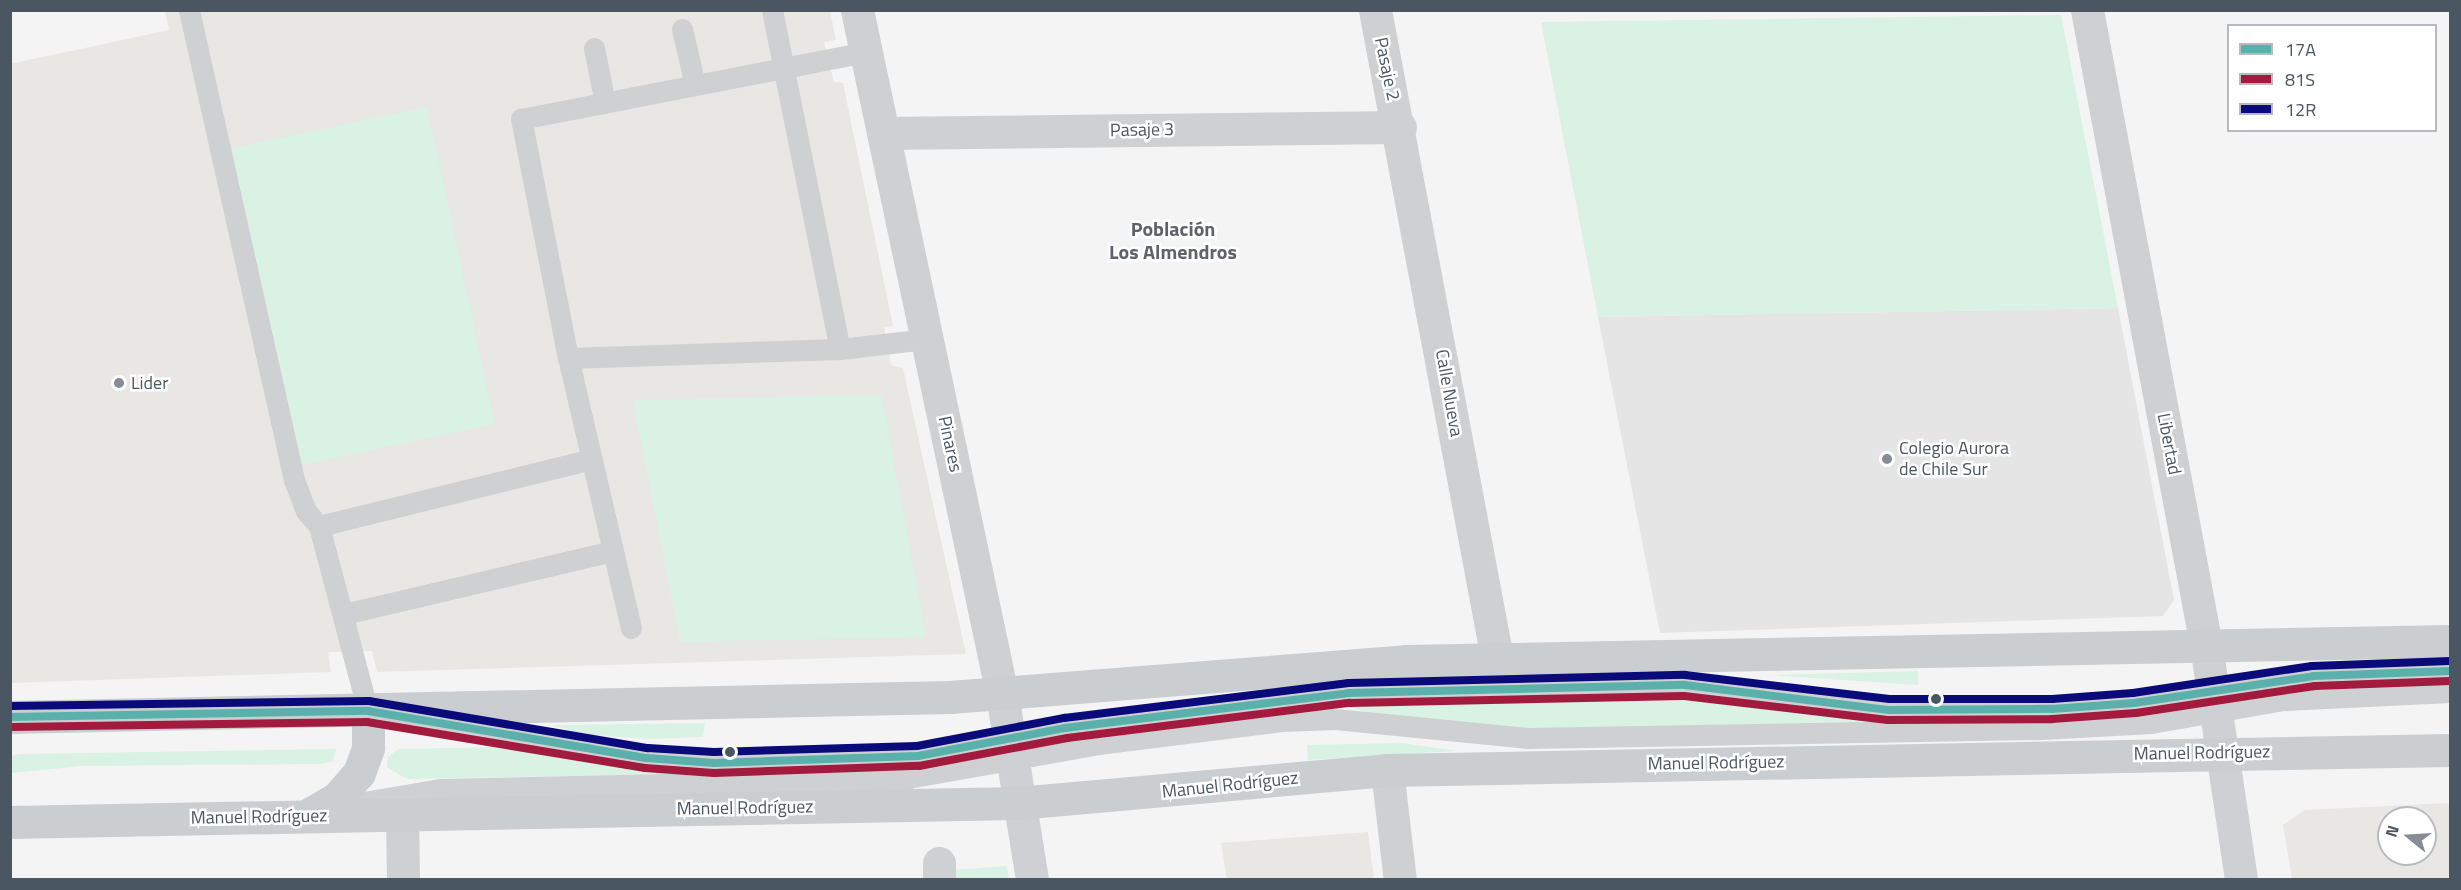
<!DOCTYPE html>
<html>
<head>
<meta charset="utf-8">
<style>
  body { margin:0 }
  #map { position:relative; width:2461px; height:890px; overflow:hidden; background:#f4f4f4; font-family:"Titillium Web",sans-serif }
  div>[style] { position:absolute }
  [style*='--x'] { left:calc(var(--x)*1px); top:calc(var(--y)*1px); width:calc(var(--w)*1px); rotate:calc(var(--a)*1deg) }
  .commercial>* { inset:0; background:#e8e7e3 }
  .education>* { inset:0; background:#e6e5e6 }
  .green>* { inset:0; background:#d9f2e3; transform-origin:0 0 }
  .lane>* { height:21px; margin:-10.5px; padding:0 10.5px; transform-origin:10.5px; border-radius:10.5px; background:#ced0d2 }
  .street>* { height:33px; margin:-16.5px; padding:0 16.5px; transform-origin:16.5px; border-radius:16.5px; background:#ced0d2 }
  .secondary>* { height:33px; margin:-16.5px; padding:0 16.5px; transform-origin:16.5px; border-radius:16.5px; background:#ced0d4 }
  .primary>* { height:33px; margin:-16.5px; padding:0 16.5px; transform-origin:16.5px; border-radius:16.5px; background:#caced1 }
  .bus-1>* { height:8px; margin:-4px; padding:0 4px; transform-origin:4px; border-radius:4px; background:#5ab1ac }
  .bus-2>* { height:8px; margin:-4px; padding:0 4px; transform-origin:4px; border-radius:4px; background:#a31a3f }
  .bus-3>* { height:8px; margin:-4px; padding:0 4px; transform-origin:4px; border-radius:4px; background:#0a0a7a }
  .dots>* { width:16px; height:16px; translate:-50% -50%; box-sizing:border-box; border:3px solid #fff; border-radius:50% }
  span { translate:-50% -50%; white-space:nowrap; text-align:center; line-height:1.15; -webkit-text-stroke:5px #fff; paint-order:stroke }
  .street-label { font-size:18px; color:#4a5661 }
  .poi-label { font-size:18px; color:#4a5661 }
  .left { translate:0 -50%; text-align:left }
  .neighbourhood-label { font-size:20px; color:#5f6368; font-weight:700 }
  .frame { position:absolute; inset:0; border:12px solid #4a5661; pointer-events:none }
  .legend { position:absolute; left:2227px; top:24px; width:210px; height:108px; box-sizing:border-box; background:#fff; border:2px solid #b7bbc0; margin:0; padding:8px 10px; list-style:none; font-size:18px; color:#4a5661 }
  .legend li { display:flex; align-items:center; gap:12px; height:30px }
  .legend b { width:30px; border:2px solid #b7bbc0 }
  .north { position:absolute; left:2377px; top:806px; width:60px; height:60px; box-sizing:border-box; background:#fff; border:2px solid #b7bbc0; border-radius:50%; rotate:288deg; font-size:16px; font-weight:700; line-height:24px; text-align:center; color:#4a5661 }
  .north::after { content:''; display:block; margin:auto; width:21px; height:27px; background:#868d94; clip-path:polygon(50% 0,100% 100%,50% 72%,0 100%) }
</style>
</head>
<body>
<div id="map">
  <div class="commercial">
    <div style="clip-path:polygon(165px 11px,830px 11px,836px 40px,824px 42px,834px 82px,843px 83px,893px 326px,884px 327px,887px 345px,891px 365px,903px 368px,966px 654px,377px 672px,372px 651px,328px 652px,331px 672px,11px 683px,10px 64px,169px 30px)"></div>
    <div style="clip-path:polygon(evenodd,2450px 803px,2450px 879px,2292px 879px,2283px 825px,2305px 810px,2450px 803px,2389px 818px,2425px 818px,2425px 854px,2389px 854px,2389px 818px)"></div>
    <div style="clip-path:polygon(1368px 832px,1374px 879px,1227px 879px,1221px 843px)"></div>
  </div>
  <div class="education">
    <div style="clip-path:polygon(2118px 308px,2174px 600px,2163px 616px,1660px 633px,1598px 317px)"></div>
  </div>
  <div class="green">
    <div style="clip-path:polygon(2061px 15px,2118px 308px,1598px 317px,1541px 22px)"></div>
    <div style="left:427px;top:107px;width:324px;height:202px;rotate:78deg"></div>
    <div style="clip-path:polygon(881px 395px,926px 637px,680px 642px,633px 400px)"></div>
    <div style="clip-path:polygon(1918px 671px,1918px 685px,1768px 675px)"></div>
    <div style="clip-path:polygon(1558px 701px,1728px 701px,1884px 721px,1533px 729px,1371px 714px,1347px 706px)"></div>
    <div style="clip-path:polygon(705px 723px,703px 737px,646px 739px,582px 734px,552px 725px)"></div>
    <div style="clip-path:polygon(1402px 743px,1457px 751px,1308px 760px,1307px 745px)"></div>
    <div style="clip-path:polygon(505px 747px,549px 750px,670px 774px,407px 779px,387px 767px,388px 757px,398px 749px)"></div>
    <div style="clip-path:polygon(336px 749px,333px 761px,322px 764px,83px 766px,11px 773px,11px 756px,20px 754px)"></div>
    <div style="clip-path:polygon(1007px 866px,1009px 879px,952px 879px,952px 870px)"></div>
  </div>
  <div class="lane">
    <div style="--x:189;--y:10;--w:482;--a:77.4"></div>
    <div style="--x:294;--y:480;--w:33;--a:69"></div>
    <div style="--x:306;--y:511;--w:20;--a:49"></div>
    <div style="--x:319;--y:526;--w:191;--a:75.2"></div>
    <div style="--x:368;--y:711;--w:10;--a:11"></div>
    <div style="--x:772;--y:10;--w:346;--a:78.7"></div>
    <div style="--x:682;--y:29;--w:57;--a:76.9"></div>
    <div style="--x:594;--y:48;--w:56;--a:78.7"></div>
    <div style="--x:568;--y:358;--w:272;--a:-1.9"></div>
    <div style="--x:840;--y:349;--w:88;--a:-6.6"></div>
    <div style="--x:319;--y:526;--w:281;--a:-13.8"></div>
    <div style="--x:344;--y:614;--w:276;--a:-13.2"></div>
    <div style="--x:631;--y:628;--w:277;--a:-103.1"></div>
    <div style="--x:568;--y:358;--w:244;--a:-101.1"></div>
    <div style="--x:521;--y:119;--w:351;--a:-11"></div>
    <div style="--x:424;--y:720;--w:226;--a:9.7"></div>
    <div style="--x:647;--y:758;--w:67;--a:4.3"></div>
    <div style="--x:714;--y:763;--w:204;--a:-2"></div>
    <div style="--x:918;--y:756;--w:150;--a:-10.8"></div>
    <div style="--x:1065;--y:728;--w:286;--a:-7"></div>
    <div style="--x:1349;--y:693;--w:336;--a:-1.4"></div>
    <div style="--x:1685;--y:685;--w:206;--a:7"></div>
    <div style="--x:1889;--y:710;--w:163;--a:-0.4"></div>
    <div style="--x:2052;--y:709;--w:82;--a:-4.2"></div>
    <div style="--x:2134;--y:703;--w:182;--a:-8.5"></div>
    <div style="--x:2314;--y:676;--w:136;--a:-2.1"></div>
    <div style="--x:346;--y:805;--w:95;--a:-9.7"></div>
    <div style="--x:440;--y:789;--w:468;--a:-1.3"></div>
    <div style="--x:908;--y:778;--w:193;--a:-10.1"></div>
    <div style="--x:1098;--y:744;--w:185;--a:-7.1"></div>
    <div style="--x:1282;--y:721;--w:53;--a:-2.2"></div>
    <div style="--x:1335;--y:719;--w:195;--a:5.6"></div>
    <div style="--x:1529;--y:738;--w:513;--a:-1.01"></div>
    <div style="--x:2042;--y:729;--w:109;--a:-3.2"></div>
    <div style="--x:2151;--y:723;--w:135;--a:-9.8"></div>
    <div style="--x:2284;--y:700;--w:166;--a:-2.8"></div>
  </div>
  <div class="street">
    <div style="--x:857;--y:10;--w:699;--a:78.03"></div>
    <div style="--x:1375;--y:10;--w:659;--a:79.34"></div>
    <div style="--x:2087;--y:10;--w:646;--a:79.39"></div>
    <div style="--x:883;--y:133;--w:517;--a:-0.66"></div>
    <div style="--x:1387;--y:770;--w:111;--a:83.3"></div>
    <div style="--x:402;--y:814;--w:66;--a:89.1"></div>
    <div style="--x:939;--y:863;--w:17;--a:90"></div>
  </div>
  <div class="secondary">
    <div style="--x:2206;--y:645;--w:238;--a:81.5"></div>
    <div style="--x:1002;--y:694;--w:188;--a:80.8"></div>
  </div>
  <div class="primary">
    <div style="--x:10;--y:717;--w:940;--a:-1.22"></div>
    <div style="--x:950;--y:697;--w:457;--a:-4.5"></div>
    <div style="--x:1406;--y:661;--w:1044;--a:-1.1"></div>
    <div style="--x:306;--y:816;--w:36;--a:-30"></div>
    <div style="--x:337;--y:798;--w:33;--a:-49"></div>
    <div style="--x:359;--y:773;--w:27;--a:-70"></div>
    <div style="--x:368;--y:748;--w:37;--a:-90"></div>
    <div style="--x:10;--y:822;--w:1008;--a:-1.08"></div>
    <div style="--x:1018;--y:803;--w:370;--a:-5.1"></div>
    <div style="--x:1387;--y:770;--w:1063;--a:-1.08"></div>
  </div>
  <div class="bus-1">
    <div style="--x:10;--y:717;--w:358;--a:-1"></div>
    <div style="--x:368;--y:711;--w:283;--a:9.6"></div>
    <div style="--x:647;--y:758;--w:67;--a:4.3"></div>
    <div style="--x:714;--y:763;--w:204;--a:-2"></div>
    <div style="--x:918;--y:756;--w:150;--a:-10.8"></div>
    <div style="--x:1065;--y:728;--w:286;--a:-7"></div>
    <div style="--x:1349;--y:693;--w:336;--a:-1.4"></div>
    <div style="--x:1685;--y:685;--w:206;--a:7"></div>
    <div style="--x:1889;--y:710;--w:163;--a:-0.4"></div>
    <div style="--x:2052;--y:709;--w:82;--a:-4.2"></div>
    <div style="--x:2134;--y:703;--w:182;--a:-8.5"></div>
    <div style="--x:2314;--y:676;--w:136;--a:-2.1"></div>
  </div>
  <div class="bus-2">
    <div style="--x:10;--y:727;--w:357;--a:-0.8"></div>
    <div style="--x:367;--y:722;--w:282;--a:9.4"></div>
    <div style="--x:645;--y:768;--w:69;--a:4.1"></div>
    <div style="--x:714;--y:773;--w:205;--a:-2"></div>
    <div style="--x:919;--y:766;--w:151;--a:-10.7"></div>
    <div style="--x:1067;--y:738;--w:285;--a:-7.1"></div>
    <div style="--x:1350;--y:703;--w:334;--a:-1.2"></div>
    <div style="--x:1684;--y:696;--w:205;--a:6.7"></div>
    <div style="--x:1888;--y:720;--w:164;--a:-0.3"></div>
    <div style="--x:2052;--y:719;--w:84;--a:-4.1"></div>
    <div style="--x:2136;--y:713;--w:181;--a:-8.6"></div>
    <div style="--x:2315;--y:686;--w:135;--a:-2.1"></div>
  </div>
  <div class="bus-3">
    <div style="--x:10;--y:706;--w:359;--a:-0.8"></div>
    <div style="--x:369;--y:701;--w:283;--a:9.6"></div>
    <div style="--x:648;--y:748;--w:66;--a:3.5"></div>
    <div style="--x:714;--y:752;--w:203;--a:-1.7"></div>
    <div style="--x:917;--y:746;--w:150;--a:-10.8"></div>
    <div style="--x:1064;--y:718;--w:287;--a:-7"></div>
    <div style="--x:1349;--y:683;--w:336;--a:-1.4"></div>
    <div style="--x:1685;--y:675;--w:206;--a:6.7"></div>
    <div style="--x:1890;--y:699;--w:162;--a:0"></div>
    <div style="--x:2052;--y:699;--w:81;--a:-4.2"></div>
    <div style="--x:2133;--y:693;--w:181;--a:-8.6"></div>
    <div style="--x:2312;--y:666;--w:138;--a:-2.1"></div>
  </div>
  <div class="dots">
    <div style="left:119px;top:383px;background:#868d94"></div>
    <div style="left:1887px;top:459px;background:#868d94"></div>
    <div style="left:1936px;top:699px;background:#4a5661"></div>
    <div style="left:730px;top:752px;background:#4a5661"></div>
  </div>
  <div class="street-label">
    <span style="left:1387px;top:69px;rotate:78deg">Pasaje 2</span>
    <span style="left:1142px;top:130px;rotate:-1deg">Pasaje 3</span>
    <span style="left:1449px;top:393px;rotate:80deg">Calle Nueva</span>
    <span style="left:950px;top:444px;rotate:78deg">Pinares</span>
    <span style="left:2169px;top:444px;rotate:79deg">Libertad</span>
    <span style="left:2202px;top:753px;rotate:-1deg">Manuel Rodríguez</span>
    <span style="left:1716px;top:763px;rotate:-1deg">Manuel Rodríguez</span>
    <span style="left:1230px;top:785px;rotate:-6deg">Manuel Rodríguez</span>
    <span style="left:745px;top:808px;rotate:-1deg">Manuel Rodríguez</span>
    <span style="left:259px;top:817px;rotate:-1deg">Manuel Rodríguez</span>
  </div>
  <div class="poi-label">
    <span class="left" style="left:131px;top:383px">Lider</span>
    <span class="left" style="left:1899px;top:459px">Colegio Aurora<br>de Chile Sur</span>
  </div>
  <div class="neighbourhood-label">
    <span style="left:1173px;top:240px">Población<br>Los Almendros</span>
  </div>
  <div class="frame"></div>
  <ul class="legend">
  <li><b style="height:8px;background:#5ab1ac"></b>17A</li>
  <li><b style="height:8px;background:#a31a3f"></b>81S</li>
  <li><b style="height:8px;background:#0a0a7a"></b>12R</li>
  </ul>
  <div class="north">N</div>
</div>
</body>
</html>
